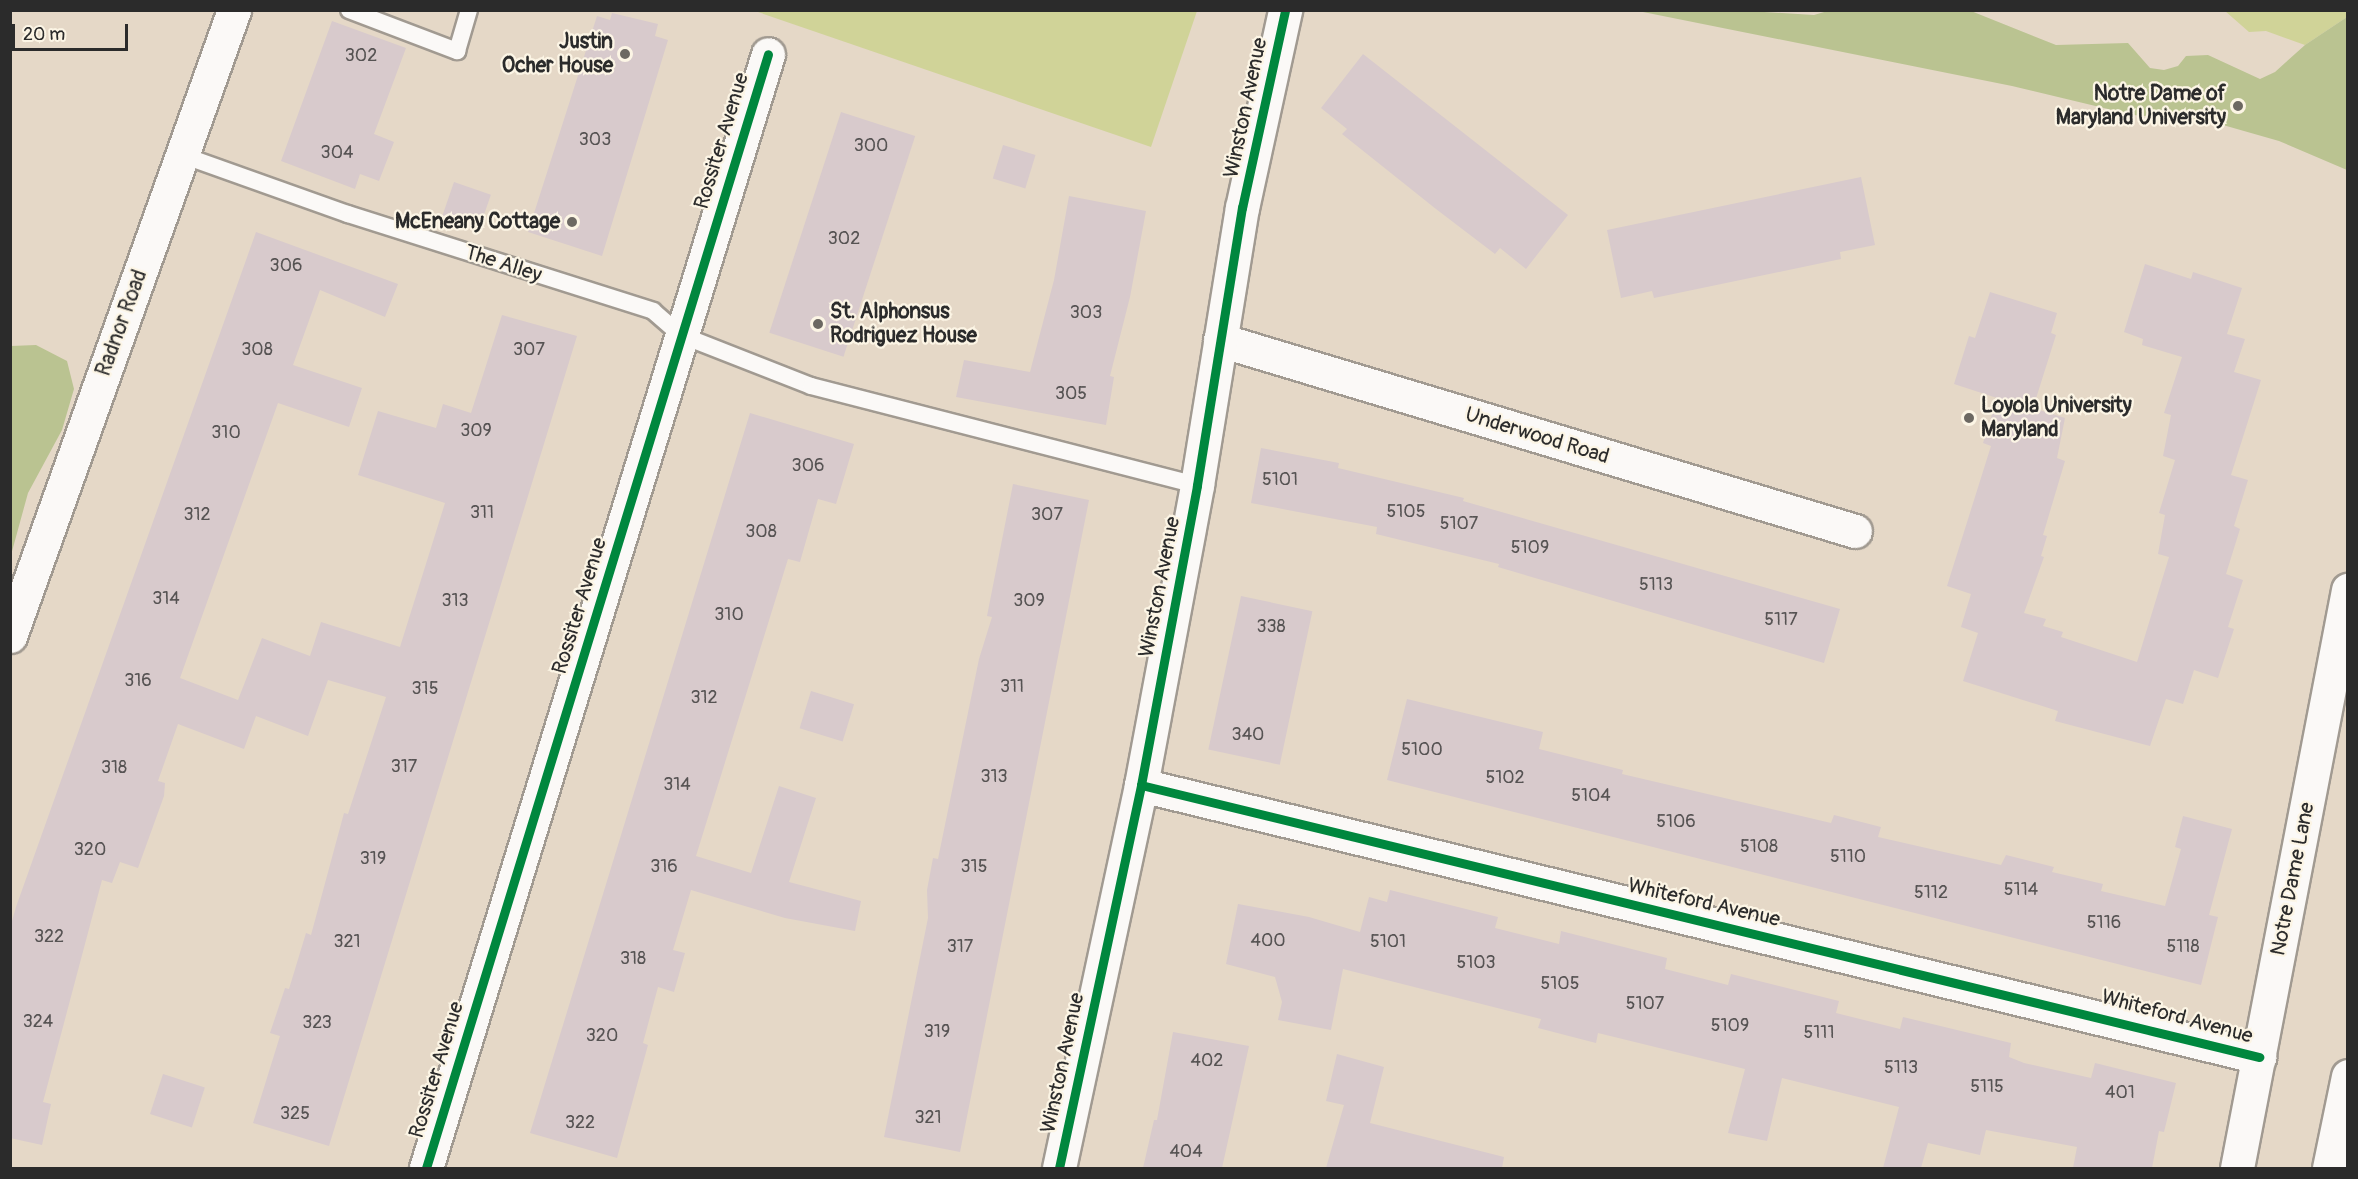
<!DOCTYPE html>
<html>
<head>
<meta charset="utf-8">
<style>
  body { margin:0 }
  #map { position:relative; width:2358px; height:1179px; overflow:hidden; background:#e5d8c7; font-family:Pangolin,sans-serif }
  div>[style] { position:absolute }
  [style*='--x'] { left:calc(var(--x)*1px); top:calc(var(--y)*1px); width:calc(var(--w)*1px); rotate:calc(var(--a)*1deg) }
  .green>* { inset:0; background:#d0d398 }
  .forest>* { inset:0; background:#bac391 }
  .building>* { inset:0; background:#d8cacc; transform-origin:0 0 }
  .roads { filter:drop-shadow(2px 0 #a19a91) drop-shadow(-2px 0 #a19a91) drop-shadow(0 2px #a19a91) drop-shadow(0 -2px #a19a91) }
  .service>* { height:16px; margin:-8px; padding:0 8px; transform-origin:8px; border-radius:8px; background:#fbf9f7 }
  .minor>* { height:33px; margin:-16.5px; padding:0 16.5px; transform-origin:16.5px; border-radius:16.5px; background:#fbf9f7 }
  .cycleway>* { height:9px; margin:-4.5px; padding:0 4.5px; transform-origin:4.5px; border-radius:4.5px; background:#00873e }
  .dots>* { width:16px; height:16px; translate:-50% -50%; box-sizing:border-box; border:3px solid #fcf5e5; border-radius:50% }
  span { translate:-50% -50%; white-space:nowrap; text-align:center; line-height:1.15; -webkit-text-stroke:4.5px #fcf5e5; paint-order:stroke }
  .number-label { font-size:18px; color:#565353 }
  .number-label span { -webkit-text-stroke-width:0 }
  .poi-label { font-size:21px; color:#2b2b2b; font-weight:700 }
  .right { translate:-100% -50%; text-align:right }
  .left { translate:0 -50%; text-align:left }
  .street-label { font-size:21px; color:#2b2b2b }
  .frame { position:absolute; inset:0; border:12px solid #2b2b2b; pointer-events:none }
  .scale { position:absolute; left:12px; top:24px; width:116px; height:27px; box-sizing:border-box; border:3px solid #2b2b2b; border-top:0; padding-left:8px; font-size:18px; line-height:21px; white-space:nowrap; color:#2b2b2b; -webkit-text-stroke:4px #fcf5e5; paint-order:stroke }
</style>
</head>
<body>
<div id="map">
  <div class="green">
    <div style="clip-path:polygon(755px 11px,1197px 10px,1197px 11px,1151px 147px)"></div>
    <div style="clip-path:polygon(2225px 11px,2347px 11px,2347px 17px,2305px 45px,2266px 31px,2249px 32px)"></div>
  </div>
  <div class="forest">
    <div style="clip-path:polygon(1733px 10px,1814px 15px,1831px 10px,1971px 11px,2056px 45px,2128px 43px,2150px 68px,2164px 70px,2178px 66px,2186px 56px,2208px 55px,2260px 79px,2275px 72px,2305px 45px,2347px 17px,2347px 170px,2279px 141px,2209px 121px,2133px 115px,2012px 86px,1638px 11px)"></div>
    <div style="clip-path:polygon(36px 345px,67px 361px,74px 389px,62px 430px,28px 493px,11px 555px,11px 346px)"></div>
  </div>
  <div class="building">
    <div style="clip-path:polygon(612px 13px,658px 24px,655px 36px,668px 40px,602px 256px,528px 232px,597px 16px,610px 20px)"></div>
    <div style="clip-path:polygon(332px 21px,406px 48px,374px 134px,394px 142px,379px 181px,360px 174px,355px 189px,281px 161px)"></div>
    <div style="clip-path:polygon(1363px 54px,1568px 215px,1526px 269px,1500px 248px,1495px 254px,1436px 209px,1342px 134px,1347px 129px,1321px 108px)"></div>
    <div style="left:841px;top:112px;width:78px;height:232px;rotate:18deg"></div>
    <div style="left:1003px;top:145px;width:34px;height:35px;rotate:17deg"></div>
    <div style="clip-path:polygon(1861px 177px,1875px 245px,1840px 252px,1841px 259px,1654px 298px,1652px 291px,1621px 298px,1607px 230px)"></div>
    <div style="left:454px;top:182px;width:39px;height:37px;rotate:19deg"></div>
    <div style="clip-path:polygon(1069px 196px,1146px 211px,1130px 297px,1110px 376px,1114px 377px,1106px 425px,956px 397px,964px 360px,1030px 372px,1054px 280px)"></div>
    <div style="clip-path:polygon(256px 232px,398px 284px,385px 317px,320px 290px,293px 365px,362px 388px,349px 427px,278px 403px,180px 678px,238px 700px,262px 638px,310px 656px,321px 622px,400px 647px,445px 503px,358px 475px,378px 411px,436px 428px,443px 404px,471px 413px,502px 315px,577px 336px,329px 1146px,253px 1123px,280px 1036px,270px 1033px,285px 988px,289px 989px,306px 933px,311px 935px,344px 813px,348px 814px,386px 697px,328px 680px,308px 736px,256px 716px,244px 749px,178px 724px,158px 781px,165px 783px,164px 796px,138px 868px,120px 862px,112px 883px,102px 880px,43px 1102px,51px 1104px,42px 1145px,10px 1138px,10px 928px,16px 907px)"></div>
    <div style="clip-path:polygon(2145px 264px,2191px 279px,2193px 272px,2242px 288px,2227px 334px,2245px 339px,2234px 372px,2261px 380px,2231px 475px,2248px 480px,2234px 526px,2240px 529px,2226px 574px,2243px 580px,2228px 627px,2234px 629px,2218px 678px,2194px 670px,2183px 704px,2166px 699px,2150px 746px,2055px 721px,2058px 711px,1963px 681px,1978px 633px,1961px 627px,1971px 594px,1947px 586px,1991px 446px,1983px 443px,1997px 398px,1954px 384px,1969px 336px,1975px 338px,1990px 292px,2057px 313px,2051px 333px,2056px 335px,2033px 408px,2065px 418px,2057px 458px,2065px 461px,2043px 535px,2047px 536px,2041px 556px,2044px 557px,2024px 613px,2046px 619px,2043px 626px,2063px 632px,2061px 637px,2137px 662px,2169px 557px,2158px 554px,2165px 515px,2159px 513px,2175px 460px,2163px 456px,2171px 415px,2164px 413px,2182px 357px,2142px 345px,2143px 339px,2124px 332px)"></div>
    <div style="clip-path:polygon(750px 413px,854px 444px,836px 504px,818px 499px,800px 562px,788px 559px,696px 856px,751px 873px,779px 786px,816px 798px,789px 882px,861px 901px,855px 931px,785px 918px,691px 890px,673px 950px,685px 953px,674px 992px,658px 987px,643px 1043px,648px 1045px,617px 1158px,530px 1133px)"></div>
    <div style="clip-path:polygon(1261px 448px,1339px 463px,1338px 468px,1464px 498px,1463px 501px,1840px 609px,1824px 663px,1498px 567px,1499px 564px,1376px 534px,1377px 527px,1251px 503px)"></div>
    <div style="clip-path:polygon(1013px 484px,1089px 500px,960px 1152px,884px 1137px,928px 918px,927px 890px,933px 858px,938px 859px,979px 659px,992px 617px,987px 616px)"></div>
    <div style="left:1241px;top:596px;width:73px;height:157px;rotate:12deg"></div>
    <div style="left:811px;top:691px;width:45px;height:39px;rotate:17deg"></div>
    <div style="clip-path:polygon(1407px 699px,1543px 732px,1539px 749px,1623px 770px,1622px 774px,1831px 823px,1834px 815px,1881px 827px,1878px 837px,2001px 865px,2006px 855px,2054px 867px,2052px 872px,2103px 884px,2101px 891px,2165px 906px,2181px 849px,2175px 847px,2183px 816px,2232px 829px,2209px 915px,2218px 917px,2201px 985px,1387px 780px)"></div>
    <div style="clip-path:polygon(1390px 890px,1498px 917px,1495px 928px,1559px 944px,1561px 931px,1667px 958px,1665px 969px,1728px 985px,1731px 974px,1839px 1001px,1836px 1013px,1900px 1029px,1903px 1017px,2011px 1043px,2009px 1057px,2024px 1063px,2091px 1078px,2095px 1063px,2176px 1083px,2164px 1132px,2159px 1131px,2152px 1168px,2073px 1168px,2077px 1147px,1986px 1130px,1980px 1155px,1928px 1143px,1921px 1168px,1883px 1168px,1899px 1107px,1782px 1078px,1767px 1141px,1728px 1133px,1745px 1069px,1598px 1033px,1596px 1043px,1538px 1028px,1541px 1019px,1343px 969px,1331px 1030px,1278px 1020px,1282px 1002px,1275px 977px,1226px 964px,1238px 904px,1309px 917px,1360px 932px,1369px 897px,1387px 902px)"></div>
    <div style="clip-path:polygon(1173px 1032px,1249px 1046px,1222px 1168px,1143px 1168px,1154px 1120px,1157px 1120px)"></div>
    <div style="clip-path:polygon(1337px 1054px,1384px 1067px,1370px 1123px,1504px 1157px,1502px 1168px,1326px 1168px,1344px 1105px,1326px 1101px)"></div>
    <div style="left:163px;top:1074px;width:44px;height:42px;rotate:18deg"></div>
  </div>
  <div class="roads">
    <div class="service">
      <div style="--x:349;--y:10;--w:116;--a:20.8"></div>
      <div style="--x:457;--y:51;--w:43;--a:-73.7"></div>
      <div style="--x:182;--y:155;--w:176;--a:19.6"></div>
      <div style="--x:348;--y:214;--w:320;--a:17.6"></div>
      <div style="--x:653;--y:311;--w:37;--a:41"></div>
      <div style="--x:681;--y:335;--w:140;--a:21.4"></div>
      <div style="--x:811;--y:386;--w:398;--a:14.4"></div>
    </div>
    <div class="minor">
      <div style="--x:1220;--y:340;--w:663;--a:16.74"></div>
      <div style="--x:10;--y:636;--w:665;--a:-70.31"></div>
      <div style="--x:1141;--y:785;--w:1151;--a:13.67"></div>
      <div style="--x:426;--y:1168;--w:1165;--a:-72.93"></div>
      <div style="--x:1059;--y:1168;--w:392;--a:-77.9"></div>
      <div style="--x:1141;--y:785;--w:305;--a:-79.4"></div>
      <div style="--x:1197;--y:485;--w:281;--a:-80.8"></div>
      <div style="--x:1242;--y:208;--w:203;--a:-77.7"></div>
      <div style="--x:2237;--y:1168;--w:589;--a:-79.13"></div>
      <div style="--x:2329;--y:1168;--w:94;--a:-78.3"></div>
    </div>
  </div>
  <div class="cycleway">
    <div style="--x:1141;--y:785;--w:1151;--a:13.67"></div>
    <div style="--x:426;--y:1168;--w:1165;--a:-72.93"></div>
    <div style="--x:1059;--y:1168;--w:392;--a:-77.9"></div>
    <div style="--x:1141;--y:785;--w:305;--a:-79.4"></div>
    <div style="--x:1197;--y:485;--w:281;--a:-80.8"></div>
    <div style="--x:1242;--y:208;--w:203;--a:-77.7"></div>
  </div>
  <div class="dots">
    <div style="left:625px;top:54px;background:#6c6862"></div>
    <div style="left:2238px;top:106px;background:#6c6862"></div>
    <div style="left:572px;top:222px;background:#6c6862"></div>
    <div style="left:818px;top:324px;background:#6c6862"></div>
    <div style="left:1969px;top:418px;background:#6c6862"></div>
  </div>
  <div class="number-label">
    <span style="left:361px;top:56px">302</span>
    <span style="left:595px;top:140px">303</span>
    <span style="left:871px;top:146px">300</span>
    <span style="left:337px;top:153px">304</span>
    <span style="left:844px;top:239px">302</span>
    <span style="left:286px;top:266px">306</span>
    <span style="left:1086px;top:313px">303</span>
    <span style="left:257px;top:350px">308</span>
    <span style="left:529px;top:350px">307</span>
    <span style="left:1071px;top:394px">305</span>
    <span style="left:476px;top:431px">309</span>
    <span style="left:226px;top:433px">310</span>
    <span style="left:808px;top:466px">306</span>
    <span style="left:1280px;top:480px">5101</span>
    <span style="left:1406px;top:512px">5105</span>
    <span style="left:482px;top:513px">311</span>
    <span style="left:197px;top:515px">312</span>
    <span style="left:1047px;top:515px">307</span>
    <span style="left:1459px;top:524px">5107</span>
    <span style="left:761px;top:532px">308</span>
    <span style="left:1530px;top:548px">5109</span>
    <span style="left:1656px;top:585px">5113</span>
    <span style="left:166px;top:599px">314</span>
    <span style="left:455px;top:601px">313</span>
    <span style="left:1029px;top:601px">309</span>
    <span style="left:729px;top:615px">310</span>
    <span style="left:1781px;top:620px">5117</span>
    <span style="left:1271px;top:627px">338</span>
    <span style="left:138px;top:681px">316</span>
    <span style="left:1012px;top:687px">311</span>
    <span style="left:425px;top:689px">315</span>
    <span style="left:704px;top:698px">312</span>
    <span style="left:1248px;top:735px">340</span>
    <span style="left:1422px;top:750px">5100</span>
    <span style="left:404px;top:767px">317</span>
    <span style="left:114px;top:768px">318</span>
    <span style="left:994px;top:777px">313</span>
    <span style="left:1505px;top:778px">5102</span>
    <span style="left:677px;top:785px">314</span>
    <span style="left:1591px;top:796px">5104</span>
    <span style="left:1676px;top:822px">5106</span>
    <span style="left:1759px;top:847px">5108</span>
    <span style="left:90px;top:850px">320</span>
    <span style="left:1848px;top:857px">5110</span>
    <span style="left:373px;top:859px">319</span>
    <span style="left:664px;top:867px">316</span>
    <span style="left:974px;top:867px">315</span>
    <span style="left:2021px;top:890px">5114</span>
    <span style="left:1931px;top:893px">5112</span>
    <span style="left:2104px;top:923px">5116</span>
    <span style="left:49px;top:937px">322</span>
    <span style="left:1268px;top:941px">400</span>
    <span style="left:347px;top:942px">321</span>
    <span style="left:1388px;top:942px">5101</span>
    <span style="left:960px;top:947px">317</span>
    <span style="left:2183px;top:947px">5118</span>
    <span style="left:633px;top:959px">318</span>
    <span style="left:1476px;top:963px">5103</span>
    <span style="left:1560px;top:984px">5105</span>
    <span style="left:1645px;top:1004px">5107</span>
    <span style="left:38px;top:1022px">324</span>
    <span style="left:317px;top:1023px">323</span>
    <span style="left:1730px;top:1026px">5109</span>
    <span style="left:937px;top:1032px">319</span>
    <span style="left:1819px;top:1033px">5111</span>
    <span style="left:602px;top:1036px">320</span>
    <span style="left:1207px;top:1061px">402</span>
    <span style="left:1901px;top:1068px">5113</span>
    <span style="left:1987px;top:1087px">5115</span>
    <span style="left:2120px;top:1093px">401</span>
    <span style="left:295px;top:1114px">325</span>
    <span style="left:928px;top:1118px">321</span>
    <span style="left:580px;top:1123px">322</span>
    <span style="left:1186px;top:1152px">404</span>
  </div>
  <div class="poi-label">
    <span class="right" style="left:613px;top:54px">Justin<br>Ocher House</span>
    <span class="right" style="left:2226px;top:106px">Notre Dame of<br>Maryland University</span>
    <span class="right" style="left:560px;top:222px">McEneany Cottage</span>
    <span class="left" style="left:830px;top:324px">St. Alphonsus<br>Rodriguez House</span>
    <span class="left" style="left:1981px;top:418px">Loyola University<br>Maryland</span>
  </div>
  <div class="street-label">
    <span style="left:1246px;top:108px;rotate:-78deg">Winston Avenue</span>
    <span style="left:722px;top:141px;rotate:-73deg">Rossiter Avenue</span>
    <span style="left:503px;top:264px;rotate:18deg">The Alley</span>
    <span style="left:122px;top:323px;rotate:-70deg">Radnor Road</span>
    <span style="left:1537px;top:436px;rotate:17deg">Underwood Road</span>
    <span style="left:1160px;top:587px;rotate:-79deg">Winston Avenue</span>
    <span style="left:580px;top:606px;rotate:-73deg">Rossiter Avenue</span>
    <span style="left:2293px;top:879px;rotate:-79deg">Notre Dame Lane</span>
    <span style="left:1704px;top:903px;rotate:13deg">Whiteford Avenue</span>
    <span style="left:2177px;top:1017px;rotate:15deg">Whiteford Avenue</span>
    <span style="left:1063px;top:1063px;rotate:-78deg">Winston Avenue</span>
    <span style="left:437px;top:1070px;rotate:-73deg">Rossiter Avenue</span>
  </div>
  <div class="frame"></div>
  <div class="scale">20 m</div>
</div>
</body>
</html>
